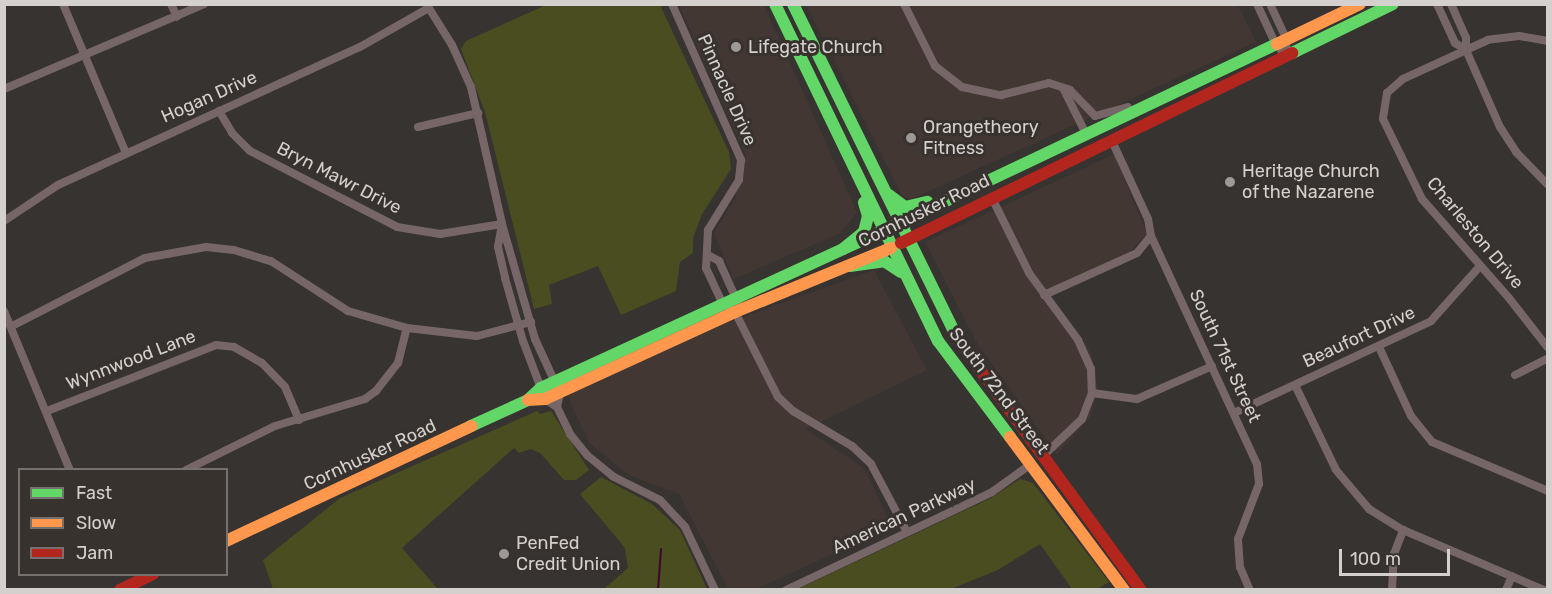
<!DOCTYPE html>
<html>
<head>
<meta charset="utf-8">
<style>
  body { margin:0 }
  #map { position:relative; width:1552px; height:594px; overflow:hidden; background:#363331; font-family:Rubik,sans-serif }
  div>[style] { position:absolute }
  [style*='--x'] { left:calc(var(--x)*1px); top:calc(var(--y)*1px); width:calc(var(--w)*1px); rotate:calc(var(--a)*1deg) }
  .built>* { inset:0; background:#423732 }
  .green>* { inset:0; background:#494d1f }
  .stream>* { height:2px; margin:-1px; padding:0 1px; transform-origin:1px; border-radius:1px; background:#3f052e }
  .street>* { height:8px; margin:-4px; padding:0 4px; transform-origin:4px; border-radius:4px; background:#776667 }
  .fast>* { height:12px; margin:-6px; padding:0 6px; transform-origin:6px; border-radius:6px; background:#63d668 }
  .slow>* { height:12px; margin:-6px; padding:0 6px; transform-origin:6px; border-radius:6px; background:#ff974d }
  .jam>* { height:12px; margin:-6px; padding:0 6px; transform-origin:6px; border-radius:6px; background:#b3261e }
  .dots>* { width:16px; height:16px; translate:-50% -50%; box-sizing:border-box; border:3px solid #38322f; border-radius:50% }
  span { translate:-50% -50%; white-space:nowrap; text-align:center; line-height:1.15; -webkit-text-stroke:6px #38322f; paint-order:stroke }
  .poi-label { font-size:18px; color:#d4d0ce }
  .left { translate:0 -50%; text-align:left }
  .street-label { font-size:18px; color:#d4d0ce }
  .frame { position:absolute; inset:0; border:6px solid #d4d0ce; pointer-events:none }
  .legend { position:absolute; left:18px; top:468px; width:210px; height:108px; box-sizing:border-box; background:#38322f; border:2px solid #76716f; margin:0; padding:8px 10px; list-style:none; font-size:18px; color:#d4d0ce }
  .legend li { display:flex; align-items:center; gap:12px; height:30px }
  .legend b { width:30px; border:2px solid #76716f }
  .scale { position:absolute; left:1339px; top:549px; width:111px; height:27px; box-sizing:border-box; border:3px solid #d4d0ce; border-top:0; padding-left:8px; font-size:18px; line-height:21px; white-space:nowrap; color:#d4d0ce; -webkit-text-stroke:4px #38322f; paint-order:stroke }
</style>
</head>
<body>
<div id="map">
  <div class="built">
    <div style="clip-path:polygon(679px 5px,764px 5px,857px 212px,841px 233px,733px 279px,714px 233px,735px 199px,746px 156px)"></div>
    <div style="clip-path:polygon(806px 5px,1238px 5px,1256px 42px,912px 199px,902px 196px)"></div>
    <div style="clip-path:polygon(1114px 154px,1147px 234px,1130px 252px,1047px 292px,1091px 352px,1098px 389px,1091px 416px,1057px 455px,977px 343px,925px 242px)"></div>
    <div style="clip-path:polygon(874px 270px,927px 370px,806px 429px,865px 469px,892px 527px,756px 589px,728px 589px,679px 494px,629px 475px,589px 443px,567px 395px,726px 323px)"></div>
  </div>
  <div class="green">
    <div style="clip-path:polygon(546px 5px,660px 5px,729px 152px,731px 169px,702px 214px,693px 238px,693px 253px,680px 262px,676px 291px,621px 315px,598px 266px,549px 285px,552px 304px,534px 309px,485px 112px,461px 49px,466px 41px)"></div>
    <div style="clip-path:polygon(537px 411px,540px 414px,551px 411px,589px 470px,576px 480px,564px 480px,540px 453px,531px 449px,519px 453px,514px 448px,402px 548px,438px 589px,273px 589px,263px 560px,340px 498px)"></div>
    <div style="clip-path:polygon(601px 477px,652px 504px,680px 530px,707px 589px,604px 589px,628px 568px,625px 548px,580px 494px)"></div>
    <div style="clip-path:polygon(1020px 479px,1033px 483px,1109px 582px,1097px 589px,1072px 589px,1040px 544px,998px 570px,951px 589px,796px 590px,991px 498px)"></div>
  </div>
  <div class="stream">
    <div style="--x:658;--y:590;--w:41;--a:-85.8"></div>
  </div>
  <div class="street">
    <div style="--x:63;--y:4;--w:162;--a:67.1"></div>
    <div style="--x:171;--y:4;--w:14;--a:65"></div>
    <div style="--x:672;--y:4;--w:171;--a:66.1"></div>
    <div style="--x:741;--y:160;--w:20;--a:96"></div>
    <div style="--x:739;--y:180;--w:59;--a:121.8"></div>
    <div style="--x:708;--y:230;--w:38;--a:93"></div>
    <div style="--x:706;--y:268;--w:40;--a:65"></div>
    <div style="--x:723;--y:304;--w:14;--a:34"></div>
    <div style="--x:735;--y:312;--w:95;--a:63.2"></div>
    <div style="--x:778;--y:397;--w:21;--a:43"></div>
    <div style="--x:793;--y:411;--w:69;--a:30.7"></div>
    <div style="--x:852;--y:446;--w:26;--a:43"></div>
    <div style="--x:871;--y:464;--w:77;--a:62.1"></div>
    <div style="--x:904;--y:4;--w:69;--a:63.4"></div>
    <div style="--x:935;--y:66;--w:34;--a:38"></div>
    <div style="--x:962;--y:87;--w:40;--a:12"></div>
    <div style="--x:1001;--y:95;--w:49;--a:-14"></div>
    <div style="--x:1049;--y:83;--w:22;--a:18"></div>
    <div style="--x:1070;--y:90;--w:36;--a:46"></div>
    <div style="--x:1095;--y:116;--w:34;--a:-15"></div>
    <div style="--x:1257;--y:4;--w:45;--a:65.1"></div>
    <div style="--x:1276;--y:45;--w:16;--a:45"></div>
    <div style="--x:1270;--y:4;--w:38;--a:65"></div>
    <div style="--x:1286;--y:39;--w:17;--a:87"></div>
    <div style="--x:1437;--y:4;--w:43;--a:65.2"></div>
    <div style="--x:1455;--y:43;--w:13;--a:32"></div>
    <div style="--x:1451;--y:4;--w:37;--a:66"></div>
    <div style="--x:1466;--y:38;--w:12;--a:90"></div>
    <div style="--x:1466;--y:50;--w:84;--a:66.2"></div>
    <div style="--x:1500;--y:127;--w:30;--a:57"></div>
    <div style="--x:1516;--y:152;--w:46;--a:45.9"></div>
    <div style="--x:427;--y:5;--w:47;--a:58"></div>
    <div style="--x:452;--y:45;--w:46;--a:65.7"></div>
    <div style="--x:471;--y:87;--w:140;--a:77.2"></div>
    <div style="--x:502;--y:224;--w:120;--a:74"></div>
    <div style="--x:535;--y:339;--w:60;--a:65.2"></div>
    <div style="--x:560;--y:393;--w:14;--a:102"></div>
    <div style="--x:1548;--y:41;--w:29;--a:-170"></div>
    <div style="--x:1519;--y:36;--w:31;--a:173"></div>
    <div style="--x:1488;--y:40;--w:94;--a:155.4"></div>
    <div style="--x:1403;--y:79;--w:21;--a:139"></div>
    <div style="--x:1387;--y:93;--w:26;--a:99"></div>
    <div style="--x:1383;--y:119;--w:89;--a:64"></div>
    <div style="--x:1422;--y:199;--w:132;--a:48.7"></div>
    <div style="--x:1509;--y:298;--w:63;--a:52"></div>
    <div style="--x:1063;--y:88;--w:51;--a:63.4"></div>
    <div style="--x:4;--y:89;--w:217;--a:-23"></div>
    <div style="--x:219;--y:111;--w:26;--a:59"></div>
    <div style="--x:232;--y:133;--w:25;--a:45"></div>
    <div style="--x:250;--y:151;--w:165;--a:27.3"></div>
    <div style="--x:397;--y:227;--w:44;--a:9.2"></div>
    <div style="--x:440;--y:234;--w:63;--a:-9.2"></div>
    <div style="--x:418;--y:127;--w:62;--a:-13.1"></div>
    <div style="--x:1112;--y:141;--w:86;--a:65.2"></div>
    <div style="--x:1148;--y:219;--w:17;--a:80"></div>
    <div style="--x:1151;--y:236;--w:251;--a:65.1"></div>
    <div style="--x:1257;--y:464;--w:20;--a:84"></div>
    <div style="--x:1259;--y:484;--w:59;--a:110.9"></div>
    <div style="--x:1238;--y:539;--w:28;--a:86"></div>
    <div style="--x:1240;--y:567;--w:25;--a:67"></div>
    <div style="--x:992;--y:198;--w:84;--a:63.7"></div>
    <div style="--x:1029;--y:273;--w:83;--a:53.8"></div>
    <div style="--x:1078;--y:340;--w:32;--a:66"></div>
    <div style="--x:1091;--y:369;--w:24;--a:88"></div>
    <div style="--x:1092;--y:393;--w:28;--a:111"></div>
    <div style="--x:1082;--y:419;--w:54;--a:136.5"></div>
    <div style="--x:4;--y:221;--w:65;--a:-33.7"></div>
    <div style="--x:58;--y:185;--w:332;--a:-24.6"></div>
    <div style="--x:360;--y:47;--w:79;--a:-29.5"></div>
    <div style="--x:502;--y:224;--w:23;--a:100"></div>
    <div style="--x:498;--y:247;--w:32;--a:77"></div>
    <div style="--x:505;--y:278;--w:66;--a:74.1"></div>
    <div style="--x:523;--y:341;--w:62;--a:69.2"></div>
    <div style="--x:545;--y:399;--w:14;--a:34"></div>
    <div style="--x:557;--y:407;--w:30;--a:64"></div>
    <div style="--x:570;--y:434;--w:28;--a:51"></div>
    <div style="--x:588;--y:456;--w:33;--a:39"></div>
    <div style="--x:614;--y:477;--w:51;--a:26.6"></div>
    <div style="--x:660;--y:500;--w:37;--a:47"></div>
    <div style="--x:685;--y:527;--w:70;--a:64.5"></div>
    <div style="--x:708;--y:255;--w:13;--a:29"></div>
    <div style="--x:719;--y:261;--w:46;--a:65.7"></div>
    <div style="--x:1044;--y:295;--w:102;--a:-24.3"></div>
    <div style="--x:1137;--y:253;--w:22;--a:-51"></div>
    <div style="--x:4;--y:311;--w:172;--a:67.5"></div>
    <div style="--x:12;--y:326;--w:149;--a:-27.1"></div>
    <div style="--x:145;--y:258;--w:62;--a:-10.2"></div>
    <div style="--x:206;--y:247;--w:28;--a:6"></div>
    <div style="--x:234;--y:250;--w:39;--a:17"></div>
    <div style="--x:271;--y:261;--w:92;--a:33"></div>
    <div style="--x:348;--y:311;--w:61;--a:16.1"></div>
    <div style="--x:407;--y:328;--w:70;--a:6.5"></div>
    <div style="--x:477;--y:336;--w:56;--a:-14.5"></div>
    <div style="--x:1379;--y:347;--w:76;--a:65.1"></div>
    <div style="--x:1411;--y:416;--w:33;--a:51"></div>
    <div style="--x:1432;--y:442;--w:126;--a:22.9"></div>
    <div style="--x:1515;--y:375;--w:37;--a:-27"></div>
    <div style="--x:1295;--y:385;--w:94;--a:64.2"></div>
    <div style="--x:1336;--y:470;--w:51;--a:49.8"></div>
    <div style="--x:1369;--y:509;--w:40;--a:32"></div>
    <div style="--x:1403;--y:530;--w:153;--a:23.1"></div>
    <div style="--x:1092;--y:393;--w:45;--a:7.6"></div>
    <div style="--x:1137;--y:399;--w:82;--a:-23.7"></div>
    <div style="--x:47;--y:411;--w:181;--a:-21.3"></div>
    <div style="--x:216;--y:345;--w:18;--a:6"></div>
    <div style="--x:234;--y:347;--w:32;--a:30"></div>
    <div style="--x:262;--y:363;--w:33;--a:46"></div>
    <div style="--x:285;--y:387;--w:36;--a:67"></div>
    <div style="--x:1234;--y:413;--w:217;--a:-25"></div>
    <div style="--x:1431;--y:321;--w:74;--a:-48.3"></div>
    <div style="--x:186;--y:470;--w:99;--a:-26.3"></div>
    <div style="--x:275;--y:426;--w:94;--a:-16.7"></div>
    <div style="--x:365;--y:399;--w:14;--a:-36"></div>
    <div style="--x:376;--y:391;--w:36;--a:-52"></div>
    <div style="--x:398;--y:363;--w:36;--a:-76"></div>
    <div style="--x:786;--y:590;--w:228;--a:-25.4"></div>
    <div style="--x:992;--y:492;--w:48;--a:-35.7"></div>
    <div style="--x:1392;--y:590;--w:36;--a:-87"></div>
    <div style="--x:1394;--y:554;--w:26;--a:-69"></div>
    <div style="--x:1506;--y:590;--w:15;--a:-67"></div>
  </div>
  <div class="fast">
    <div style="--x:775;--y:4;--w:374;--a:64.2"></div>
    <div style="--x:938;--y:341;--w:120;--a:53.1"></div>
    <div style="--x:793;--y:4;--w:372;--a:63.8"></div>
    <div style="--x:1292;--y:53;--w:112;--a:-25.9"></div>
    <div style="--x:889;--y:195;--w:20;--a:37"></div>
    <div style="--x:905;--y:207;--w:23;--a:-13"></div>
    <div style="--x:893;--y:226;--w:425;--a:-25.4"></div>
    <div style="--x:843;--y:249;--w:27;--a:-39"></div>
    <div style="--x:864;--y:232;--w:16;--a:-76"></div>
    <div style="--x:868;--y:216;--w:14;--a:-107"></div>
    <div style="--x:850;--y:266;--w:34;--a:-8"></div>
    <div style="--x:884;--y:261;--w:20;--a:33"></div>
    <div style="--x:471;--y:426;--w:63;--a:-24.5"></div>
    <div style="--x:528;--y:400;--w:18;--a:-43"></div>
    <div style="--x:541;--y:388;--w:376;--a:-24.7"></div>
  </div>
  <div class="slow">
    <div style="--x:1277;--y:44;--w:92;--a:-25.7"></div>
    <div style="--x:528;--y:400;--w:17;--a:-3"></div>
    <div style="--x:545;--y:399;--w:209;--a:-24.6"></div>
    <div style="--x:735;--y:312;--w:169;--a:-22.3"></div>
    <div style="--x:1010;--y:437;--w:191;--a:53.3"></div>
    <div style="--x:226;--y:541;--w:271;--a:-25.1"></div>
  </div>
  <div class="jam">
    <div style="--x:901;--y:243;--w:435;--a:-25.9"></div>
    <div style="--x:957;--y:338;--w:312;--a:53.9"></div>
    <div style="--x:120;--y:590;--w:37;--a:-26"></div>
  </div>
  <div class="dots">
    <div style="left:736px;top:47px;background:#9d9997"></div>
    <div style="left:911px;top:138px;background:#9d9997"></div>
    <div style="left:1230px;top:182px;background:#9d9997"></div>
    <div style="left:504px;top:554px;background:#9d9997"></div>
  </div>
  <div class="poi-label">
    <span class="left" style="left:748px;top:47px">Lifegate Church</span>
    <span class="left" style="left:923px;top:138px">Orangetheory<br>Fitness</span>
    <span class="left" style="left:1242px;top:182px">Heritage Church<br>of the Nazarene</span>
    <span class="left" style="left:516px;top:554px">PenFed<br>Credit Union</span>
  </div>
  <div class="street-label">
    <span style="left:727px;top:90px;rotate:66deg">Pinnacle Drive</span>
    <span style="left:209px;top:97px;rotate:-24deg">Hogan Drive</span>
    <span style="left:339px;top:178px;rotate:27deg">Bryn Mawr Drive</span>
    <span style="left:924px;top:211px;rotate:-26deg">Cornhusker Road</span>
    <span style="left:1475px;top:233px;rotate:50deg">Charleston Drive</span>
    <span style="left:1359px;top:337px;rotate:-25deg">Beaufort Drive</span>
    <span style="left:1225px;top:356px;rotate:65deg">South 71st Street</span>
    <span style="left:131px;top:360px;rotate:-21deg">Wynnwood Lane</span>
    <span style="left:999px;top:391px;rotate:53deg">South 72nd Street</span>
    <span style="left:370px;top:455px;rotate:-25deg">Cornhusker Road</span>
    <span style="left:904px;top:516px;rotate:-25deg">American Parkway</span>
  </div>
  <div class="frame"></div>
  <ul class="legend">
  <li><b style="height:8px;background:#63d668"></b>Fast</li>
  <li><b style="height:8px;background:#ff974d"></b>Slow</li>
  <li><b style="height:8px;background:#b3261e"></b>Jam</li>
  </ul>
  <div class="scale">100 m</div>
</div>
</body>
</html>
